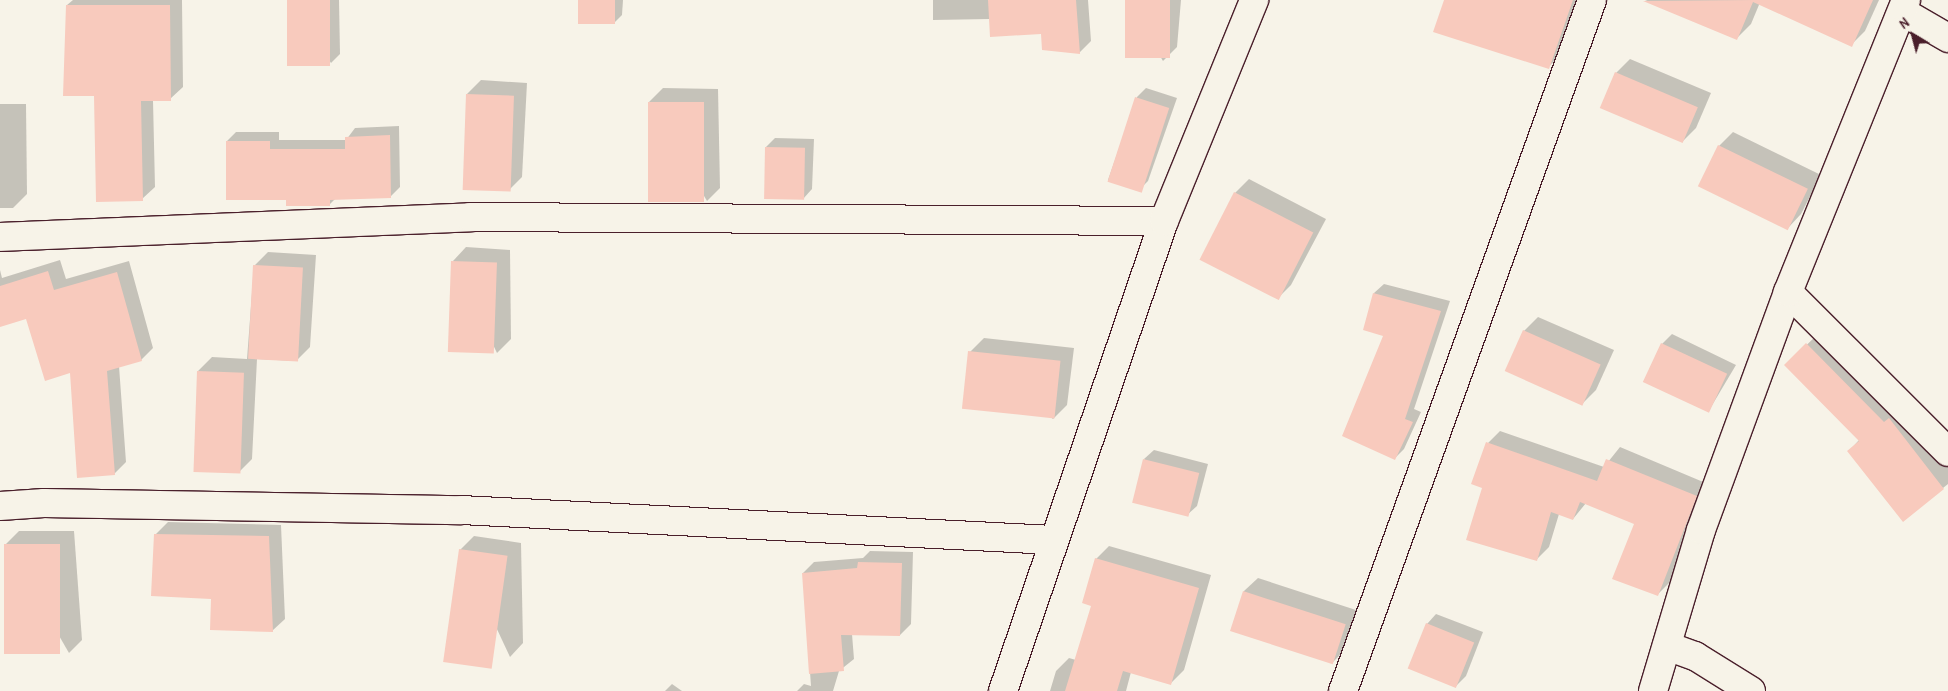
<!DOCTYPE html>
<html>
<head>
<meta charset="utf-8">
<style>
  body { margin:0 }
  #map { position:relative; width:1948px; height:691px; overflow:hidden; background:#f7f3e8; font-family:"Patrick Hand",sans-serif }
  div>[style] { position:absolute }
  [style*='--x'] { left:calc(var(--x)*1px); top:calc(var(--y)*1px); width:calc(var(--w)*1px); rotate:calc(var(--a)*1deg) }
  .shadow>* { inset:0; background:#0003 }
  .building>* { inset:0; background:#f8cabd; transform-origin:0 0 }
  .roads { filter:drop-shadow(1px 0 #4a1f2b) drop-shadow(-1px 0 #4a1f2b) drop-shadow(0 1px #4a1f2b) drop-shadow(0 -1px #4a1f2b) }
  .minor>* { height:28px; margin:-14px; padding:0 14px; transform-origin:14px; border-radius:14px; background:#f7f3e8 }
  span { translate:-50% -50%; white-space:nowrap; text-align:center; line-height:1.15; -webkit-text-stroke:4px #f7f3e8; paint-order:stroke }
  .north { position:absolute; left:1888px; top:10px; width:50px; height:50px; -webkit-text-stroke:4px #f7f3e8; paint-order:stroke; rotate:323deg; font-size:14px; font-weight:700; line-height:20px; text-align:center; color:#4a1f2b }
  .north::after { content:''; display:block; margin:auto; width:18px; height:22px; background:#4a1f2b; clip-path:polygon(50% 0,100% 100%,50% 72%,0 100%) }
</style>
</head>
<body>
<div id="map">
  <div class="shadow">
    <div style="clip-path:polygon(73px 0,182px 0,183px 87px,170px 99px,153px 100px,155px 187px,142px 199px,95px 95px,67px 5px)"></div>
    <div style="clip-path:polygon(288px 0,339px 0,340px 54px,331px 63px)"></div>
    <div style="clip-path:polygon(579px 0,623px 0,622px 15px,613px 24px)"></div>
    <div style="clip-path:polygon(933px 0,1088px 0,1091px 41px,1079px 53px,1042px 33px,990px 19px,933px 20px)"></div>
    <div style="clip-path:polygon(1126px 0,1181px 0,1177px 47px,1163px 61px)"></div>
    <div style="clip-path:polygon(1445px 0,1581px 0,1562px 54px,1548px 67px)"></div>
    <div style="clip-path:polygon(1645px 0,1761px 0,1751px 24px,1737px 38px)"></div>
    <div style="clip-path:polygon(1783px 0,1879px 0,1865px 31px,1851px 45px)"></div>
    <div style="clip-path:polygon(1630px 59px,1711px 93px,1696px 128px,1682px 142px,1616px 73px)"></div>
    <div style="clip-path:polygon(481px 80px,527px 83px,522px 177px,508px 191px,467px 94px)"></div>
    <div style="clip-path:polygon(663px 88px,718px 89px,720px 188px,707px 201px,649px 102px)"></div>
    <div style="clip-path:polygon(1146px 88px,1177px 98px,1148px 181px,1139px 190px,1108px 180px,1137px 97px)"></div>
    <div style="clip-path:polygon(0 104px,26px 104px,27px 194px,13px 208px,0 208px)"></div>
    <div style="clip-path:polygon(399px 126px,400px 187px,390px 197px,336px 198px,329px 205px,287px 199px,227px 141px,236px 132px,279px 132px,279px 140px,346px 140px,355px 128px)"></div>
    <div style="clip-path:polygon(1733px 132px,1821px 175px,1801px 214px,1788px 228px,1719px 146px)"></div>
    <div style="clip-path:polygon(775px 138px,814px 139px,812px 189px,803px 199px,766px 147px)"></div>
    <div style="clip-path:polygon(1249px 179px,1326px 219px,1291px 285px,1277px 299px,1235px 193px)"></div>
    <div style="clip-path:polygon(466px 247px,510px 250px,511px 339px,497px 353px,453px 261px)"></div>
    <div style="clip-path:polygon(268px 252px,316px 255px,310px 347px,296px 361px,257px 359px,252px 459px,238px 473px,198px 371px,212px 357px,247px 359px,254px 266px)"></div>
    <div style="clip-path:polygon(60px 260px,66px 279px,129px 261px,153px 348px,141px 360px,119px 366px,126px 462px,114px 474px,71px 372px,26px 318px,0 326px,0 270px,2px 278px)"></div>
    <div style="clip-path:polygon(1384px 284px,1450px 301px,1414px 409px,1421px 412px,1404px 449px,1395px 458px,1385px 335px,1374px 293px)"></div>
    <div style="clip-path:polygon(1538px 317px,1614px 350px,1596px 390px,1582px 404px,1524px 331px)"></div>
    <div style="clip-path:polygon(1820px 332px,1902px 407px,1948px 466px,1948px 484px,1943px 488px,1849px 451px,1859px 440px,1786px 365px)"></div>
    <div style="clip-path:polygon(1672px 334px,1736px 365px,1708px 412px,1662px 344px)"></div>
    <div style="clip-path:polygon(984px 338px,1074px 348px,1067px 405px,1053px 419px,970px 352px)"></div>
    <div style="clip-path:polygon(1500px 431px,1604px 467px,1620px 447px,1708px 484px,1670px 582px,1657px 595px,1636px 523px,1586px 503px,1573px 519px,1559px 514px,1549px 547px,1536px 560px,1483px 487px,1488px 443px)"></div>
    <div style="clip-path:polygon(1154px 450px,1208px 464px,1197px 506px,1187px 515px,1144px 459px)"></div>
    <div style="clip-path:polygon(168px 522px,281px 525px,285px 619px,272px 631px,212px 598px,155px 535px)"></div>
    <div style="clip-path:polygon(19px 531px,74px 531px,82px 640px,69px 653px,6px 544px)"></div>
    <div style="clip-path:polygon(474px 536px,521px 543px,523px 643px,510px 657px,460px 550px)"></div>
    <div style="clip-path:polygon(1109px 546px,1211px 575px,1184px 670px,1171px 683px,1131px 672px,1126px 691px,1050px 691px,1056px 671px,1069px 658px,1076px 660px,1092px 605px,1096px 559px)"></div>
    <div style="clip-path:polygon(870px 551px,913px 552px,911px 624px,900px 635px,852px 634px,854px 659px,839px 671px,833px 691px,797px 691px,804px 684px,811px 686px,803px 573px,814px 562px,863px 558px)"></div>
    <div style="clip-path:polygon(1258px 578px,1359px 611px,1346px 649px,1332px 663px,1231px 630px,1244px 591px)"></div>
    <div style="clip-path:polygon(1436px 614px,1483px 632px,1466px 676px,1456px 686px,1427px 624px)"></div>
    <div style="clip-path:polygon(672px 684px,682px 691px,665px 691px)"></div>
  </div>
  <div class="building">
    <div style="left:287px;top:0;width:43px;height:66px"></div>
    <div style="left:578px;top:0;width:37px;height:24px"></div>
    <div style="clip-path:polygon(988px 0,1076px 0,1080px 54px,1042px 50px,1041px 34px,990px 37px)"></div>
    <div style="left:1125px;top:0;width:45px;height:58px"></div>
    <div style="clip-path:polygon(1444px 0,1573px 0,1549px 69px,1433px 32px)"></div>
    <div style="clip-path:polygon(1754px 0,1873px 0,1852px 47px,1753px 2px,1737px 40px,1643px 1px)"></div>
    <div style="clip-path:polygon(66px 5px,170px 5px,171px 101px,141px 101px,143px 201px,96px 202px,94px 96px,63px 96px)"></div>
    <div style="left:1615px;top:72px;width:90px;height:39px;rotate:23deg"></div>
    <div style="left:466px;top:94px;width:48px;height:96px;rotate:2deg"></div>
    <div style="left:1135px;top:97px;width:36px;height:89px;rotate:18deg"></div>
    <div style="left:648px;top:102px;width:56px;height:100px"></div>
    <div style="clip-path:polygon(390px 135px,391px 198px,330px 200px,330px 206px,286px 206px,286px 200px,226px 200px,226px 141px,270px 141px,270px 149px,345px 149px,345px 137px)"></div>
    <div style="left:1718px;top:145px;width:100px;height:46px;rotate:26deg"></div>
    <div style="left:765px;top:147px;width:40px;height:52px;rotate:1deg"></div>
    <div style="left:1234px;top:192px;width:89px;height:76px;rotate:27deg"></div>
    <div style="left:451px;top:261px;width:46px;height:91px;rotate:2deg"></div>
    <div style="left:253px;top:265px;width:50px;height:94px;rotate:3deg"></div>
    <div style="clip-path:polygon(48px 271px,54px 290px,117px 272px,142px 361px,107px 371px,115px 475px,77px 478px,70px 373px,45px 381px,26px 319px,0 327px,0 286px)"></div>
    <div style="clip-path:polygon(1373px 293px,1441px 311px,1405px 419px,1413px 422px,1395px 460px,1342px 436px,1383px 336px,1363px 330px)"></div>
    <div style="left:1523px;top:330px;width:85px;height:45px;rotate:24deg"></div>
    <div style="left:1661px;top:343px;width:73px;height:43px;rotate:25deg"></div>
    <div style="clip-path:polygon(1806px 343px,1884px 422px,1889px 418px,1944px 489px,1903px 522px,1847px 451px,1859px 441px,1784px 365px)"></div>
    <div style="left:968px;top:351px;width:93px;height:58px;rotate:6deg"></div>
    <div style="left:197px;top:371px;width:47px;height:101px;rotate:2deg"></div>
    <div style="clip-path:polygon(1486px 442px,1597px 481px,1606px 459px,1697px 496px,1658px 596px,1612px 579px,1634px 524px,1580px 502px,1573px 520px,1551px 512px,1537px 561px,1466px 540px,1482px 488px,1471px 484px)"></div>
    <div style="left:1143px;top:459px;width:58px;height:45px;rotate:14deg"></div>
    <div style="clip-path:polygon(154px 534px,269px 536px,273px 632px,210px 630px,211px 599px,151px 596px)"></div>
    <div style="left:4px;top:544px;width:56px;height:110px"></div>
    <div style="left:459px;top:549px;width:49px;height:114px;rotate:8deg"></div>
    <div style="clip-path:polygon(1095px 558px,1199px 588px,1171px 685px,1123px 671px,1117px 691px,1065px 691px,1091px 606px,1082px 603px)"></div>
    <div style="clip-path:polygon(858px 562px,902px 563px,900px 636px,841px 635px,844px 671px,809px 674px,802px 573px,857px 568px)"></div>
    <div style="left:1243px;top:591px;width:108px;height:42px;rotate:18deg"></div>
    <div style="left:1426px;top:623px;width:52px;height:49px;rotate:22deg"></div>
  </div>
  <div class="roads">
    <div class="minor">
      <div style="--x:1903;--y:12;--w:52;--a:30"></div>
      <div style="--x:0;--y:237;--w:470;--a:-2.4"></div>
      <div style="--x:470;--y:217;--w:694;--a:0.33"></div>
      <div style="--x:1788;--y:292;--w:226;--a:45"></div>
      <div style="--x:0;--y:506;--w:44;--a:-3.9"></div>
      <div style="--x:44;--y:503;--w:417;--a:1"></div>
      <div style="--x:461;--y:510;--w:594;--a:2.9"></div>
      <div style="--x:1667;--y:646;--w:30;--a:20"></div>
      <div style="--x:1695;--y:656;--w:66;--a:32"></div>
      <div style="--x:1003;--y:691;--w:497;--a:-71.1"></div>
      <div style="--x:1164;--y:221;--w:239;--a:-67.8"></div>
      <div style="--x:1343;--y:691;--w:734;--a:-70.18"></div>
      <div style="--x:1653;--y:691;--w:168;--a:-73.4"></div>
      <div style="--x:1701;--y:530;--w:253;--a:-69.9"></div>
      <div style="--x:1788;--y:292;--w:315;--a:-68"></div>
    </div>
  </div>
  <div class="north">N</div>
</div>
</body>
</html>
